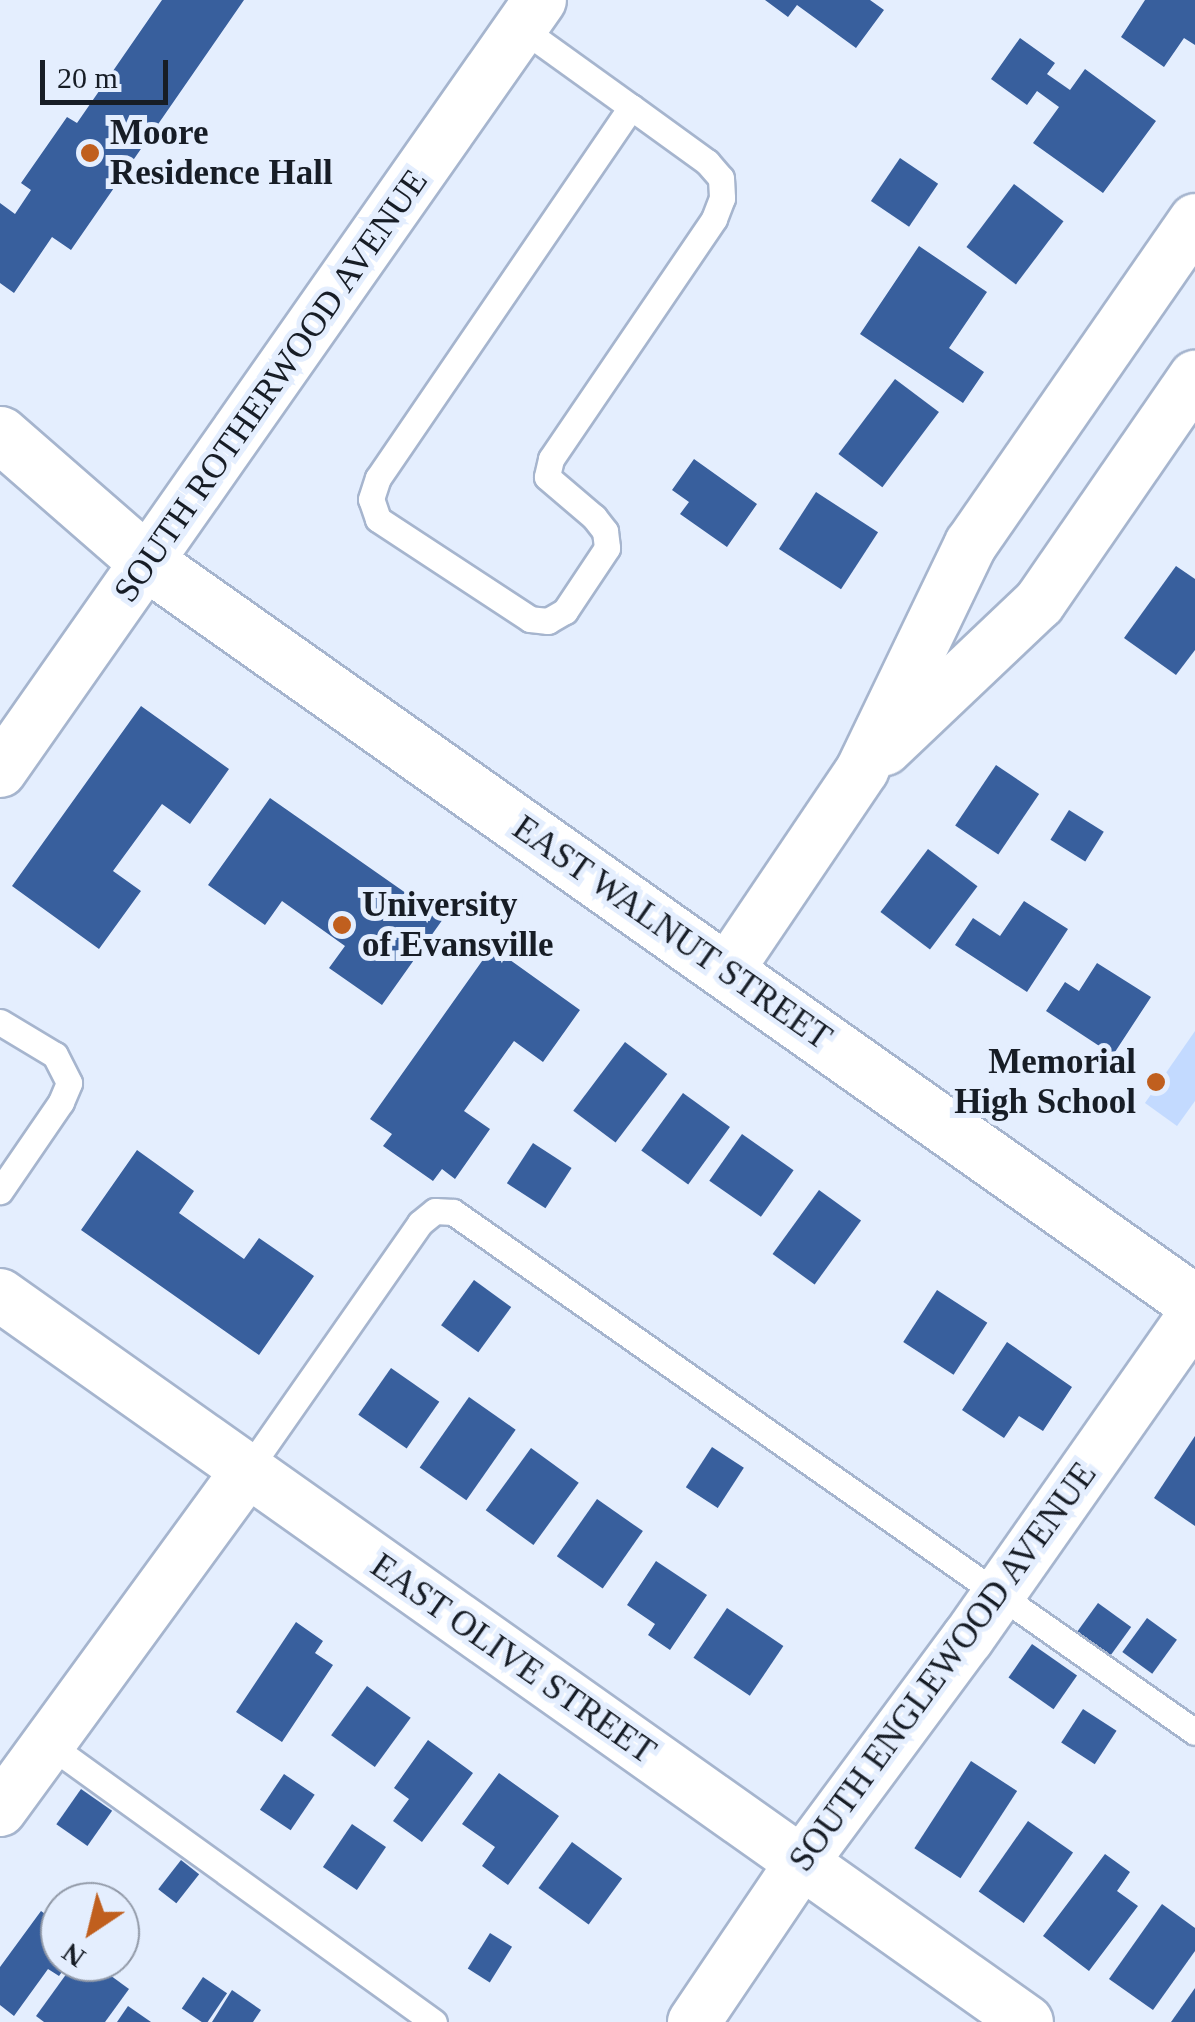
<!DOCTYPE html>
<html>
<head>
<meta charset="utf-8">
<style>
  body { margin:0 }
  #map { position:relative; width:1195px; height:2022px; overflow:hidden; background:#e4eefe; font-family:Georgia,serif }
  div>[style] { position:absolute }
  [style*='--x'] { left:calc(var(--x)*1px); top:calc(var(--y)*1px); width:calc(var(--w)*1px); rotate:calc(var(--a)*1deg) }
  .green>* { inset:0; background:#c3daff }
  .building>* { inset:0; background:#385f9d; transform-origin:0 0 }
  .roads { filter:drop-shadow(2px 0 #a6b5ce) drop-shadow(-2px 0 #a6b5ce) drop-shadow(0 2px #a6b5ce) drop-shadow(0 -2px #a6b5ce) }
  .service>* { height:25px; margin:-12.5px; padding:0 12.5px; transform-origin:12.5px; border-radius:12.5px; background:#fff }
  .minor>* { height:52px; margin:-26px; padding:0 26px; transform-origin:26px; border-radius:26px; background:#fff }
  .tertiary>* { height:55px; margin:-27.5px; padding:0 27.5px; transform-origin:27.5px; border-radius:27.5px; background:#fff }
  .dots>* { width:28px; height:28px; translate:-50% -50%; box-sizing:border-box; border:5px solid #e4eefe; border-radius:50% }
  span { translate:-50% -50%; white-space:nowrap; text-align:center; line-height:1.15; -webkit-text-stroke:10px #e4eefe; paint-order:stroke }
  .poi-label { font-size:35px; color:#171d26; font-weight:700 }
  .left { translate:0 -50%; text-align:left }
  .right { translate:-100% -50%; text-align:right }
  .street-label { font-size:35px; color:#171d26 }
  .north { position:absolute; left:40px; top:1882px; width:100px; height:100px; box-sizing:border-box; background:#e4eefe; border:2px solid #929aa8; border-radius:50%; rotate:215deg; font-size:28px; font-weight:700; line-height:40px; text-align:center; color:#171d26 }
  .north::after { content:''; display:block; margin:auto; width:35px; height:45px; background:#c05f1e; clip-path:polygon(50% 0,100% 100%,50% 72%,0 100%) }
  .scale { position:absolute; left:40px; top:60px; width:128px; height:45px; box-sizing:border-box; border:5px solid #171d26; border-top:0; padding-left:12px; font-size:30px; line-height:35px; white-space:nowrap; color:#171d26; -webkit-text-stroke:8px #e4eefe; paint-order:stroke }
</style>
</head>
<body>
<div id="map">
  <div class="green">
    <div style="clip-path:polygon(1195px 1031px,1195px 1101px,1177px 1126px,1145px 1103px)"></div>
  </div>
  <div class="building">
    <div style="clip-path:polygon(162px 0,244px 0,71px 250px,52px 237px,14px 293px,0 283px,0 203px,15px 214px,31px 190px,21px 183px,67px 117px,77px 123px)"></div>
    <div style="clip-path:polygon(765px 0,870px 0,884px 10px,856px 48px,797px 5px,788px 17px)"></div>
    <div style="clip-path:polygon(1145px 0,1195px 0,1195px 45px,1184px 38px,1164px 67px,1121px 37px)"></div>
    <div style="clip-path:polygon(1020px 38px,1055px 63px,1047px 74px,1070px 90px,1085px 69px,1156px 121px,1103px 193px,1033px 143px,1059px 107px,1037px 91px,1027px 105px,991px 79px)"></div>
    <div style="left:900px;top:158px;width:46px;height:52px;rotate:34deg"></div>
    <div style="left:1014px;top:184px;width:62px;height:79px;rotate:37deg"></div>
    <div style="clip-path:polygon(919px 246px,987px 292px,949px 348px,984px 372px,963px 403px,860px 334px)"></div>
    <div style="left:895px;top:379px;width:55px;height:94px;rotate:37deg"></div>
    <div style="clip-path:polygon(694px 459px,757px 504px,727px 547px,680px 514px,689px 502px,672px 490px)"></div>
    <div style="left:816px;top:492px;width:74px;height:68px;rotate:33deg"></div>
    <div style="clip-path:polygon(1176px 566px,1195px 579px,1195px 650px,1176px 675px,1124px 638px)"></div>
    <div style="clip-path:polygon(141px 706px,229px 769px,190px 824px,162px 804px,113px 871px,141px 891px,99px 949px,12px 886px)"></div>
    <div style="left:996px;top:765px;width:52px;height:73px;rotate:34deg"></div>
    <div style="clip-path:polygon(270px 798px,443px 919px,382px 1005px,329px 968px,345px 946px,282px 901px,265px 925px,208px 885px)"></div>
    <div style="left:1069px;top:810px;width:41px;height:35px;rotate:32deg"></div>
    <div style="left:928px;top:849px;width:62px;height:79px;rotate:37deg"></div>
    <div style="clip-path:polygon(1024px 901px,1068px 929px,1027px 992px,955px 945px,973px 918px,1000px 936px)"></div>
    <div style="clip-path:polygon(492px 947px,580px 1010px,543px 1062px,514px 1041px,464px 1111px,490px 1129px,455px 1179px,442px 1169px,433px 1181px,383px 1146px,392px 1134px,370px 1119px)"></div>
    <div style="clip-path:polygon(1097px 963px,1151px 997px,1113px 1055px,1046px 1011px,1065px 982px,1079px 991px)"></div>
    <div style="left:625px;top:1042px;width:53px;height:86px;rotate:37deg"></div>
    <div style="left:683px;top:1093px;width:58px;height:71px;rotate:36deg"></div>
    <div style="left:742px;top:1134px;width:63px;height:57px;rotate:35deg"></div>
    <div style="left:533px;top:1143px;width:46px;height:48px;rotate:33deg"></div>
    <div style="clip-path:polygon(137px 1150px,194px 1191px,179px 1213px,244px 1259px,259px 1238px,314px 1276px,259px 1355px,81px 1230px)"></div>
    <div style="left:819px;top:1190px;width:52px;height:79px;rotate:36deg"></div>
    <div style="left:474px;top:1280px;width:46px;height:56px;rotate:36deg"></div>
    <div style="left:937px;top:1290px;width:60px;height:62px;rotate:33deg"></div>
    <div style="clip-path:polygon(1007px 1342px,1072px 1387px,1043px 1431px,1019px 1416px,1004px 1438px,962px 1410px)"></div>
    <div style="left:391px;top:1368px;width:59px;height:57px;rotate:35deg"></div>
    <div style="left:469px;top:1397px;width:57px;height:86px;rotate:35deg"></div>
    <div style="clip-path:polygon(1195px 1436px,1195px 1526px,1154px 1498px)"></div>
    <div style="left:712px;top:1447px;width:38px;height:48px;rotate:33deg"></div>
    <div style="left:531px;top:1448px;width:59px;height:77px;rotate:36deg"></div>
    <div style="left:597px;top:1499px;width:56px;height:70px;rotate:35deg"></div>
    <div style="clip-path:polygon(656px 1561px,707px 1595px,670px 1650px,648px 1635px,655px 1624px,627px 1605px)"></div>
    <div style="left:1098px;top:1603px;width:41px;height:37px;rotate:36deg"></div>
    <div style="left:727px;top:1608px;width:68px;height:60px;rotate:34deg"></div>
    <div style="left:1147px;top:1618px;width:37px;height:42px;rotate:36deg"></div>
    <div style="clip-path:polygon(296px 1622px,323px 1641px,315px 1653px,333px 1665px,282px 1742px,236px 1712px)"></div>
    <div style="left:1032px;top:1644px;width:55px;height:41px;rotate:35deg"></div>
    <div style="left:367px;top:1686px;width:54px;height:61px;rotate:36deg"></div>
    <div style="left:1083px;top:1709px;width:40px;height:40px;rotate:33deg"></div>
    <div style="clip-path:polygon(428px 1740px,473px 1773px,422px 1842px,393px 1821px,409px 1799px,394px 1788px)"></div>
    <div style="left:971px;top:1761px;width:55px;height:104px;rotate:33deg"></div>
    <div style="clip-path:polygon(499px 1773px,559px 1816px,508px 1885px,482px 1866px,495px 1847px,462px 1824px)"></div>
    <div style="left:284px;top:1774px;width:37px;height:43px;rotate:34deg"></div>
    <div style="left:81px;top:1789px;width:38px;height:43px;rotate:35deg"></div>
    <div style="left:1028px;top:1821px;width:55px;height:86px;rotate:35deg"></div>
    <div style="left:352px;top:1824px;width:41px;height:52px;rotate:34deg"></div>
    <div style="left:572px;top:1842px;width:62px;height:57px;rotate:36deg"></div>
    <div style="clip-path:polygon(1105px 1854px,1130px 1872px,1117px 1891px,1138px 1906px,1089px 1971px,1043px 1936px)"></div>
    <div style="left:181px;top:1860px;width:23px;height:37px;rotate:38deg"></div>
    <div style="clip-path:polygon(1162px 1904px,1195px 1928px,1195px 1951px,1153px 2010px,1109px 1979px)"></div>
    <div style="clip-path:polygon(41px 1911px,60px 1925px,60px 1962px,69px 1962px,59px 1976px,48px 1969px,14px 2016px,0 2005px,0 1967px)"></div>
    <div style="left:490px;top:1933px;width:26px;height:42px;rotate:32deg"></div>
    <div style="clip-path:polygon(75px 1962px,92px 1962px,129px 1989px,105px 2022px,44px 2022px,36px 2016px)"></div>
    <div style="left:203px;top:1977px;width:29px;height:38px;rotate:34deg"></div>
    <div style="clip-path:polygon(1195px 1988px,1195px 2022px,1171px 2022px)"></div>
    <div style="clip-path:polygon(232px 1990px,261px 2010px,253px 2022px,212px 2022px)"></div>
    <div style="clip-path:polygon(128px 2006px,151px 2022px,117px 2022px)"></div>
  </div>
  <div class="roads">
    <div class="service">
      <div style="--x:521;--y:28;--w:135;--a:35.7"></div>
      <div style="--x:631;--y:107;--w:94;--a:35.9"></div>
      <div style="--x:707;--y:162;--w:21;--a:49"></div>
      <div style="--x:721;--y:178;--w:20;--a:87"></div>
      <div style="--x:722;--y:198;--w:22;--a:111"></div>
      <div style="--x:714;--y:219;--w:290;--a:124.2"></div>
      <div style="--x:551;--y:459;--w:18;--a:103"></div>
      <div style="--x:547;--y:477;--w:62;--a:40.4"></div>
      <div style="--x:594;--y:517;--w:18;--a:52"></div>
      <div style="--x:605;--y:531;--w:17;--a:83"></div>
      <div style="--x:607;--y:548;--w:76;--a:123.7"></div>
      <div style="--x:565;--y:611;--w:20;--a:150"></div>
      <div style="--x:548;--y:621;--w:18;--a:-174"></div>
      <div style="--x:530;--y:619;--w:182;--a:-146.7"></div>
      <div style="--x:378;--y:519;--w:21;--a:-109"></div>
      <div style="--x:371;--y:499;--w:22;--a:-72"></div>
      <div style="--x:378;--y:478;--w:449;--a:-55.7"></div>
      <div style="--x:0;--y:1022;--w:64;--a:31"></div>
      <div style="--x:55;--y:1055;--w:31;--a:63"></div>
      <div style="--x:69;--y:1083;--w:21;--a:113"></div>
      <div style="--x:61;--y:1102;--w:108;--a:124.4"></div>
      <div style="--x:247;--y:1471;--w:302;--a:-55.1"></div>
      <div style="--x:420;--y:1223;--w:19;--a:-39"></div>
      <div style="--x:435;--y:1211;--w:18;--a:3"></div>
      <div style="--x:453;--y:1212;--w:906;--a:35.02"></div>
      <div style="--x:47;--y:1743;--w:477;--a:35.8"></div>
    </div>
    <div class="minor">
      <div style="--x:885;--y:749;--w:212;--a:-43.5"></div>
      <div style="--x:1039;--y:603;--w:275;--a:-55.4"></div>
      <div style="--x:0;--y:771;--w:941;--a:-54.99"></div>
      <div style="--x:726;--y:972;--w:244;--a:-56"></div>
      <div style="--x:862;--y:770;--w:251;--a:-64.3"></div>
      <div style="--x:971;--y:544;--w:394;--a:-55.3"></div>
      <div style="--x:0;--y:1295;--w:1258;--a:35.29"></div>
      <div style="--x:0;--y:1810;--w:419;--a:-53.9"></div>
      <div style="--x:694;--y:2022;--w:193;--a:-56"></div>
      <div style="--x:802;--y:1862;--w:279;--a:-53.5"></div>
      <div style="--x:968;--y:1638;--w:396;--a:-55"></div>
    </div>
    <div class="tertiary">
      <div style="--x:0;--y:434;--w:196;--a:41.1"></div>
      <div style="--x:148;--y:563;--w:1282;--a:35.25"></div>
    </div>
  </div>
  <div class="dots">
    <div style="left:90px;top:153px;background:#c05f1e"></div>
    <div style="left:342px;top:925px;background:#c05f1e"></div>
    <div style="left:1156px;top:1082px;background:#c05f1e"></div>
  </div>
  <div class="poi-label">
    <span class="left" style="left:110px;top:153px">Moore<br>Residence Hall</span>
    <span class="left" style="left:362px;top:925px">University<br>of Evansville</span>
    <span class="right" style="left:1136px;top:1082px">Memorial<br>High School</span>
  </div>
  <div class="street-label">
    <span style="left:271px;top:386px;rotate:-55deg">SOUTH ROTHERWOOD AVENUE</span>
    <span style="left:672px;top:933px;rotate:35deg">EAST WALNUT STREET</span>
    <span style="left:513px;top:1659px;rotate:35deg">EAST OLIVE STREET</span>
    <span style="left:943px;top:1667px;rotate:-54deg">SOUTH ENGLEWOOD AVENUE</span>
  </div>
  <div class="north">N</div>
  <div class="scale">20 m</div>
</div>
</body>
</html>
